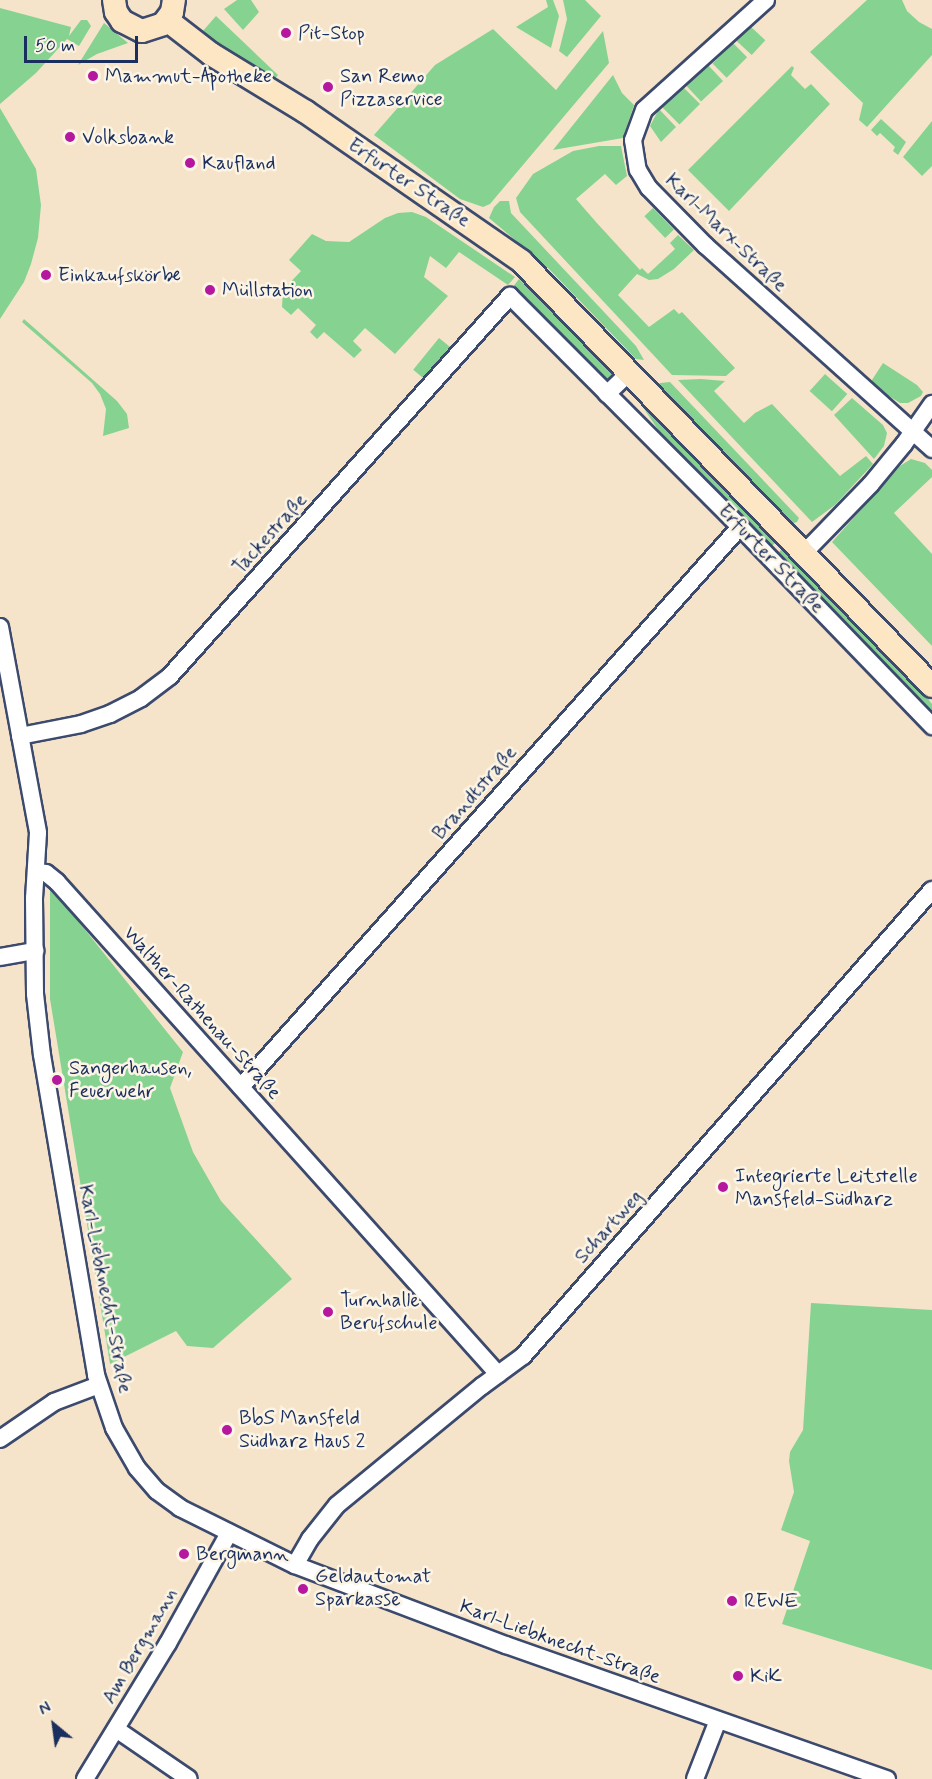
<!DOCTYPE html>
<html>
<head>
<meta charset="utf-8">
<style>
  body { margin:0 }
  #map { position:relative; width:932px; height:1779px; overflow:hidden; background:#f6e4ca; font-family:Mynerve,sans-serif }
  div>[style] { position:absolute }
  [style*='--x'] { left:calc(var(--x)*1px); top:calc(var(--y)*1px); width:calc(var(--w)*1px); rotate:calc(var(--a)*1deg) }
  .green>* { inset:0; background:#86d391; transform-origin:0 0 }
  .roads { filter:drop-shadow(2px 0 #3c4a6e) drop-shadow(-2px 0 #3c4a6e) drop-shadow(0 2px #3c4a6e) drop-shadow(0 -2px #3c4a6e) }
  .minor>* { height:16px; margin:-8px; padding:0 8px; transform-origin:8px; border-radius:8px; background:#fff }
  .secondary>* { height:22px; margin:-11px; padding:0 11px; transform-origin:11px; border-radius:11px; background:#fce6c4 }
  .dots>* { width:16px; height:16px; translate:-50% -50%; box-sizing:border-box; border:3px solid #fcf5e5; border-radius:50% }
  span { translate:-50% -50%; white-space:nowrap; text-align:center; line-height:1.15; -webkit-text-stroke:5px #fcf5e5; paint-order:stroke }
  .poi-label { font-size:20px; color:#1b2f5e }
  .left { translate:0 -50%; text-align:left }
  .street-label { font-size:20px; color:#1b2f5e }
  .north { position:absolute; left:24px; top:1695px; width:60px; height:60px; -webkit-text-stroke:4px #fcf5e5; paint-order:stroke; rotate:331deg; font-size:16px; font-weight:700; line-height:24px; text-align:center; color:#1b2f5e }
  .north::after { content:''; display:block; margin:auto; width:21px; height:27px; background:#1b2f5e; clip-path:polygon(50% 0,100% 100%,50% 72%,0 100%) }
  .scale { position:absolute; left:24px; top:36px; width:114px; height:27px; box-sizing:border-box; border:3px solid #1b2f5e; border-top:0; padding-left:8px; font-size:18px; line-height:21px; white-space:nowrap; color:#1b2f5e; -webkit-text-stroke:4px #fcf5e5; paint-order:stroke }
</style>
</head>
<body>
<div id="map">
  <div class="green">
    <div style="clip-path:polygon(237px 0,251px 0,259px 12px,243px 30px,224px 9px)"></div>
    <div style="clip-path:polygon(546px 0,553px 0,559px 16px,551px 48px,516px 27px,548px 7px)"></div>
    <div style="clip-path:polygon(563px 0,585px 0,601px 16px,567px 57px,559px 51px,567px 19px)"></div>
    <div style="clip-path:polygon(867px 0,902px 0,907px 11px,919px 22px,932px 29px,932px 55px,867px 127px,859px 120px,863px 103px,810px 52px)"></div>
    <div style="clip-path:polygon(0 8px,71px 27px,69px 36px,81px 20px,87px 20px,91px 26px,79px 46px,67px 39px,36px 73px,0 104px)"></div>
    <div style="clip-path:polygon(216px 16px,278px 75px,274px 80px,238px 58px,202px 32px)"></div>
    <div style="clip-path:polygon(104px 23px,128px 43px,97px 54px,78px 65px)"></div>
    <div style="left:750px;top:26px;width:21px;height:20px;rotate:43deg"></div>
    <div style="clip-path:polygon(493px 29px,556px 90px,603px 31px,609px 63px,490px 204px,483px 207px,460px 199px,374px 135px,435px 65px)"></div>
    <div style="left:733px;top:43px;width:20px;height:29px;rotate:45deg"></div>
    <div style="left:708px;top:65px;width:22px;height:30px;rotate:47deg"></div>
    <div style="clip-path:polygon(792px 66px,794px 68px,791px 75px,805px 89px,811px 84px,830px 104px,729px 211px,688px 170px)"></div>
    <div style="clip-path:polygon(613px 75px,622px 93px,634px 105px,623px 138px,553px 150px)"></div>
    <div style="left:683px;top:87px;width:24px;height:29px;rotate:45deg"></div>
    <div style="clip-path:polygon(0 108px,36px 169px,41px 205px,38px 238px,31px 264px,24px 282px,0 319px)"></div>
    <div style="clip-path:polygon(659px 109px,676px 127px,661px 142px,650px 126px)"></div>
    <div style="clip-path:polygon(881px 119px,906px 142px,898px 155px,893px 151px,895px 147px,880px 133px,877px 136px,871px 130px)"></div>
    <div style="clip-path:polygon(932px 121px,932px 166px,922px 176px,903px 157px)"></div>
    <div style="clip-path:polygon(599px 146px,621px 146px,627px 176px,616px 185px,605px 174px,576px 199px,596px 222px,640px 270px,642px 268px,648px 274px,675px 249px,670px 243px,678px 235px,694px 250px,674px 269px,658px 279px,649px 280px,637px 274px,618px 295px,649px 327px,674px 309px,679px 314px,682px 312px,735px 368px,726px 376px,672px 375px,520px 212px,516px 198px,533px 174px,573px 151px)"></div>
    <div style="clip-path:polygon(500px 201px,509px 201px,511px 213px,636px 346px,644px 360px,636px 359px,548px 268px,489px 218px,494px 207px)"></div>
    <div style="left:653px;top:208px;width:30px;height:12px;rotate:46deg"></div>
    <div style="clip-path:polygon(412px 212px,426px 217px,515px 277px,508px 285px,459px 252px,446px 268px,430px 256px,424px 277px,448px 296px,395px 354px,365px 328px,353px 341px,362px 350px,354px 358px,324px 332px,317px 339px,310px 332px,316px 325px,298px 308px,291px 315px,282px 307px,283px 290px,301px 271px,289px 260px,312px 234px,326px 241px,349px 242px,385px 218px,398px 213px)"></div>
    <div style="clip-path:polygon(519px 279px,565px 322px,616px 377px,609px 382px,603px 379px,512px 288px)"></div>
    <div style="clip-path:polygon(24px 319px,117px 401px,127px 414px,129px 428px,103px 436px,106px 409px,100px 394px,92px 383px,22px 322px)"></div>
    <div style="left:439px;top:338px;width:14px;height:41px;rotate:39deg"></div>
    <div style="clip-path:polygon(883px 363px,917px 385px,923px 392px,921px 396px,908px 403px,900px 403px,889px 396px,887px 399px,870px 383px)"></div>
    <div style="left:825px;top:374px;width:30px;height:23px;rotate:42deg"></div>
    <div style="clip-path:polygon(701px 379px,725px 381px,714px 391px,744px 423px,755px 413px,772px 404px,840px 476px,866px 456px,873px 464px,835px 505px,812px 522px,678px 380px)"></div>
    <div style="clip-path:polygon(670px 382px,799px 518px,797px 522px,791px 524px,656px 387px,660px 383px)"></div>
    <div style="clip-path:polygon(852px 398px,883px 425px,887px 433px,884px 446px,874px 459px,834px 415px)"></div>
    <div style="clip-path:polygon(644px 399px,780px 538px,771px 547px,663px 437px,640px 403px)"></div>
    <div style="clip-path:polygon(911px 459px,925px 463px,932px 470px,932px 477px,894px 513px,932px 554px,932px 646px,832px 542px,900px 466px)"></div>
    <div style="clip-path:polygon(783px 548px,912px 678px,932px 704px,932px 716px,780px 556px,779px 552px)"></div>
    <div style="clip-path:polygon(50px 886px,183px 1052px,170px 1088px,193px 1152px,221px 1201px,292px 1279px,213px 1348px,187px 1346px,176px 1331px,110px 1364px,50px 999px)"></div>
    <div style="clip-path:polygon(811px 1303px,932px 1310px,932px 1670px,782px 1624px,810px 1541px,781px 1530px,794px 1492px,789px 1461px,790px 1452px,803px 1430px)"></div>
  </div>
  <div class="roads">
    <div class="minor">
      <div style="--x:766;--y:0;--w:164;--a:138"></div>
      <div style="--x:644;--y:110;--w:32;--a:110"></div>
      <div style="--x:633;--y:140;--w:30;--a:81"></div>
      <div style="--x:638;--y:170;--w:21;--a:59"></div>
      <div style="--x:649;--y:188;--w:81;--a:45.5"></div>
      <div style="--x:706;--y:246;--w:304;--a:41.9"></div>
      <div style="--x:607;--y:394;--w:32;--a:-44"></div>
      <div style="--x:804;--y:553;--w:96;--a:-45.8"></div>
      <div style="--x:871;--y:484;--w:52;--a:-50.5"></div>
      <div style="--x:904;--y:444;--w:49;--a:-55"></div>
      <div style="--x:0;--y:627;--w:209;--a:79.5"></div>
      <div style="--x:38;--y:833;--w:65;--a:93.5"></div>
      <div style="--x:34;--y:898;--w:96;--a:89.4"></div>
      <div style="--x:35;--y:994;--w:61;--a:83.5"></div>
      <div style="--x:42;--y:1055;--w:325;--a:80.4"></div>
      <div style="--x:96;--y:1375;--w:56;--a:71.2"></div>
      <div style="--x:114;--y:1428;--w:46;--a:60.1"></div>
      <div style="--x:137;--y:1468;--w:30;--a:49"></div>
      <div style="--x:157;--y:1491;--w:29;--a:36"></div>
      <div style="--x:180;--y:1508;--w:128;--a:26.4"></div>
      <div style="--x:295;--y:1565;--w:226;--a:20.8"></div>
      <div style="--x:506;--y:1645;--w:404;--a:19.4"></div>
      <div style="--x:20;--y:736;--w:62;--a:-11.1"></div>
      <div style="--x:81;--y:724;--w:31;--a:-19"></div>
      <div style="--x:110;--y:714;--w:35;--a:-27"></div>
      <div style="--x:141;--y:698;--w:36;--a:-37"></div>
      <div style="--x:170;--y:676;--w:510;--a:-48.18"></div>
      <div style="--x:510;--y:296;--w:326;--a:45.1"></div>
      <div style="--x:740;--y:527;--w:277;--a:46"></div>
      <div style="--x:37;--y:872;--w:9;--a:6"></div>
      <div style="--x:46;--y:873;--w:14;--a:39"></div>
      <div style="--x:57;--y:882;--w:661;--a:48.13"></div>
      <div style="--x:0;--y:957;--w:36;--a:-10"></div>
      <div style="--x:241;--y:1087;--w:750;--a:-48.3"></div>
      <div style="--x:0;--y:1439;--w:65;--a:-34.4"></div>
      <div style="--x:54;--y:1402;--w:48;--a:-20.7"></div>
      <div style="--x:295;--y:1565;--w:30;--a:-60"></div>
      <div style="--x:310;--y:1539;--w:43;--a:-51.5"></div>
      <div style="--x:337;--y:1505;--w:188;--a:-39.4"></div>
      <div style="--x:482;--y:1386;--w:51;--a:-36.2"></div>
      <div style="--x:523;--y:1356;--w:620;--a:-48.73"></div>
      <div style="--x:116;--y:1729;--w:88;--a:34.4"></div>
      <div style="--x:85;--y:1779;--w:159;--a:-58.6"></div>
      <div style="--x:168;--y:1643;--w:126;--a:-61"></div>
      <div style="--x:695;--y:1779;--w:63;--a:-68.7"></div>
    </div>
    <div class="secondary">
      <div style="--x:114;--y:0;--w:12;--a:81"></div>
      <div style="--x:116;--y:12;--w:11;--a:56"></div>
      <div style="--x:122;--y:21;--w:22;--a:27"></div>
      <div style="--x:142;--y:31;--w:22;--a:-18"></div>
      <div style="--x:163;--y:24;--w:15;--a:-53"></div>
      <div style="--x:172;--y:12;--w:12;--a:-81"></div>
      <div style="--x:167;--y:20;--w:56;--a:37.7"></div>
      <div style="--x:211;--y:54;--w:111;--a:31.4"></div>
      <div style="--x:306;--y:112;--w:262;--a:34.7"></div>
      <div style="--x:521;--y:261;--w:591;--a:45.96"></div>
    </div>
  </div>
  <div class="dots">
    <div style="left:286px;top:33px;background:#b5179e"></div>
    <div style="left:93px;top:76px;background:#b5179e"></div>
    <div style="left:328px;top:87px;background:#b5179e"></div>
    <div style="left:70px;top:137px;background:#b5179e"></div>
    <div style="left:190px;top:163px;background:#b5179e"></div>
    <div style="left:46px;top:275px;background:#b5179e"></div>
    <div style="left:210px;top:290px;background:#b5179e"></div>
    <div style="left:57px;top:1080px;background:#b5179e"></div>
    <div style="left:723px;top:1187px;background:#b5179e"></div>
    <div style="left:328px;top:1312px;background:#b5179e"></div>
    <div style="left:227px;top:1430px;background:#b5179e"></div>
    <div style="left:184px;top:1554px;background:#b5179e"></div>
    <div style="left:303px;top:1589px;background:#b5179e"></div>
    <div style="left:732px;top:1601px;background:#b5179e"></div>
    <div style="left:738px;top:1676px;background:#b5179e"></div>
  </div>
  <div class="poi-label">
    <span class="left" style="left:298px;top:33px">Pit-Stop</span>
    <span class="left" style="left:105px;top:76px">Mammut-Apotheke</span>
    <span class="left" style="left:340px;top:88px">San Remo<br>Pizzaservice</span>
    <span class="left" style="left:82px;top:137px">Volksbank</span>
    <span class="left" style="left:202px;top:163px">Kaufland</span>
    <span class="left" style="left:58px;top:275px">Einkaufskörbe</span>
    <span class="left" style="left:222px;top:290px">Müllstation</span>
    <span class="left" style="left:69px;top:1080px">Sangerhausen,<br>Feuerwehr</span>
    <span class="left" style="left:735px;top:1188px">Integrierte Leitstelle<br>Mansfeld-Südharz</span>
    <span class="left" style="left:340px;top:1312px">Turnhalle<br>Berufschule</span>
    <span class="left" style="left:239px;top:1430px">BbS Mansfeld<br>Südharz Haus 2</span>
    <span class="left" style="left:196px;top:1554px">Bergmann</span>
    <span class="left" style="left:315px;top:1588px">Geldautomat<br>Sparkasse</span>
    <span class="left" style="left:744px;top:1601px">REWE</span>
    <span class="left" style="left:750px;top:1676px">KiK</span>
  </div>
  <div class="street-label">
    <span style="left:409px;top:183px;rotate:34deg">Erfurter Straße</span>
    <span style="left:726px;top:233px;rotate:44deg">Karl-Marx-Straße</span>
    <span style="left:270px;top:534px;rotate:-48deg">Tackestraße</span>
    <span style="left:771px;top:559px;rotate:46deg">Erfurter Straße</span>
    <span style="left:475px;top:793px;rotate:-49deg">Brandtstraße</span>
    <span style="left:202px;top:1013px;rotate:48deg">Walther-Rathenau-Straße</span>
    <span style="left:609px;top:1227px;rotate:-48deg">Schartweg</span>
    <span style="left:105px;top:1289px;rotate:79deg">Karl-Liebknecht-Straße</span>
    <span style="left:560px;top:1642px;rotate:20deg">Karl-Liebknecht-Straße</span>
    <span style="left:140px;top:1646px;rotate:-60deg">Am Bergmann</span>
  </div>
  <div class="north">N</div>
  <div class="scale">50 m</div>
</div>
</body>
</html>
